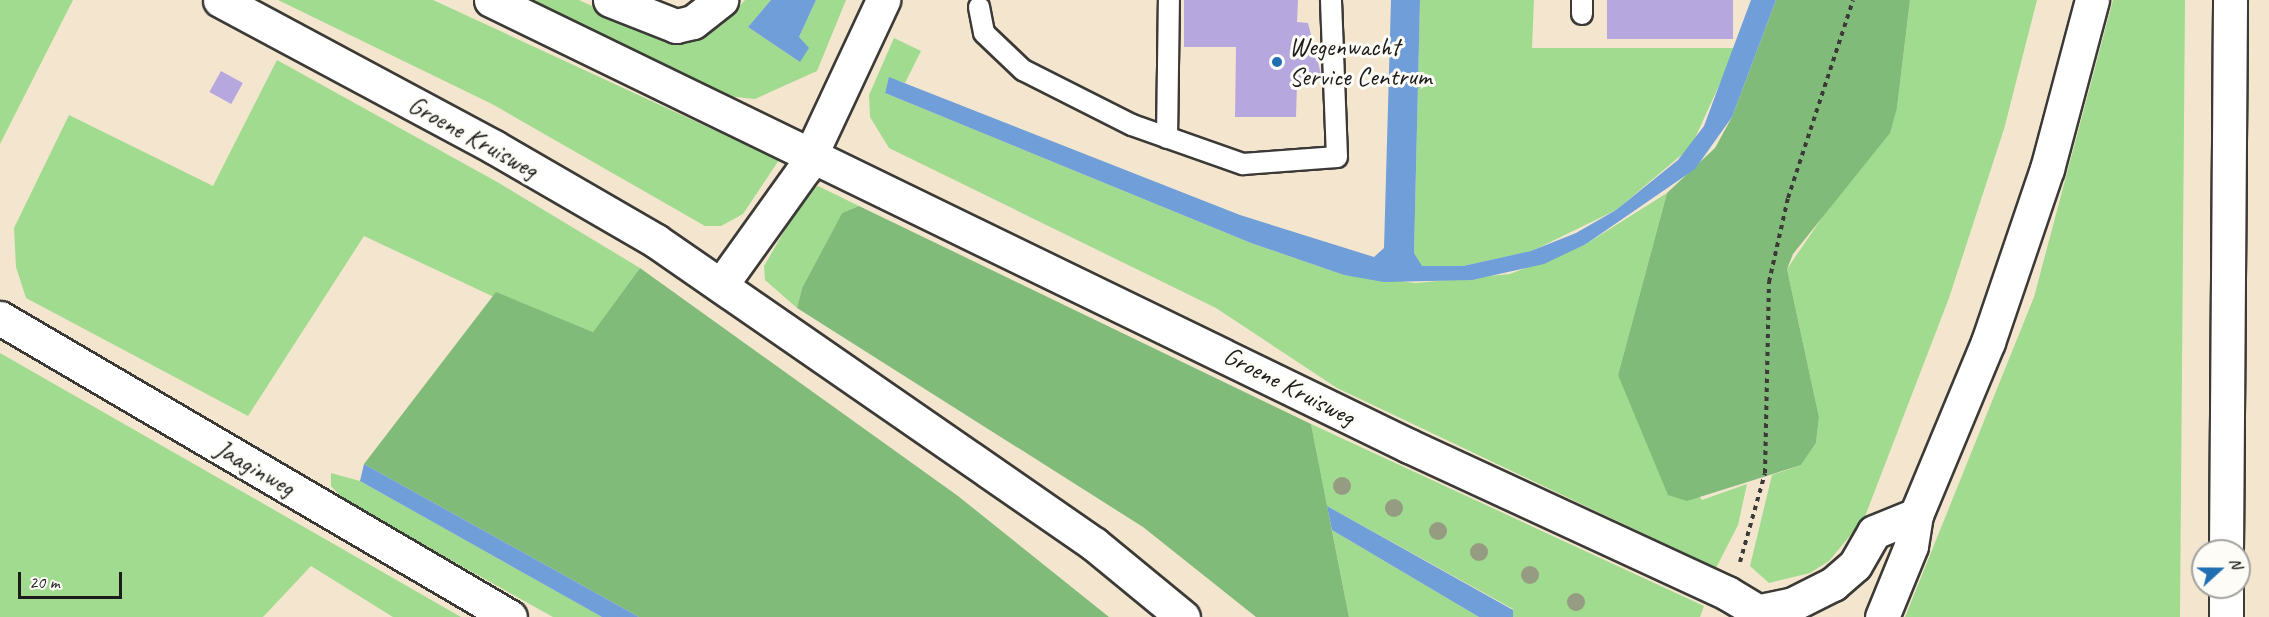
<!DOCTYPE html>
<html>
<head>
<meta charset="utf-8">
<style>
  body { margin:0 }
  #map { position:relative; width:2269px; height:617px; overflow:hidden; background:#f4e6ce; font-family:Caveat,sans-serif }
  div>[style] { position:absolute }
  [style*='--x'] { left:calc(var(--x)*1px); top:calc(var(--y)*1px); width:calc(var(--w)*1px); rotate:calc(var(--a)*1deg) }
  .green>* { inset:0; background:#a0db8f }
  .forest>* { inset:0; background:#80bb7a }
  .water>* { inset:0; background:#6f9ed8 }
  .building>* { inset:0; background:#b7a7df; transform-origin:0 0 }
  .path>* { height:4px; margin-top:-2px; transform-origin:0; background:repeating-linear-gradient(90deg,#3c3a37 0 4.5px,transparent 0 9px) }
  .roads { filter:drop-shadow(2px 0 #3c3a37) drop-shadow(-2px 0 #3c3a37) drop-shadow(0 2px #3c3a37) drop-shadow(0 -2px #3c3a37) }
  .service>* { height:20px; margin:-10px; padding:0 10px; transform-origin:10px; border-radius:10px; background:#fff }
  .minor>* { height:33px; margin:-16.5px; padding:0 16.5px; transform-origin:16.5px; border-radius:16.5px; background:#fff }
  .primary>* { height:33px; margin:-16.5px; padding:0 16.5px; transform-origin:16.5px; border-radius:16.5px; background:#fff }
  .motorway>* { height:33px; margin:-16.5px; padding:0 16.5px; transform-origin:16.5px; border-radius:16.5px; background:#fff }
  .trees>* { width:18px; height:18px; margin:-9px; border-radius:50%; background:#969c82 }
  .dots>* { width:16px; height:16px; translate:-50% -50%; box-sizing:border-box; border:3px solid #fdfcf7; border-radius:50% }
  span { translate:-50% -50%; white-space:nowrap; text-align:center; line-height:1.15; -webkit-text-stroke:6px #fdfcf7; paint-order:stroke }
  .poi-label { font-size:26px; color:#1c1c1c }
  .left { translate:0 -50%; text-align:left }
  .street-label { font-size:26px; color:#1c1c1c }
  .north { position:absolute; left:2191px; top:539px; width:60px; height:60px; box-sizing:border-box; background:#fdfcf7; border:2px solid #a3a29f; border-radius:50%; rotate:69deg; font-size:16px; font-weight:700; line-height:24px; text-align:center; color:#1c1c1c }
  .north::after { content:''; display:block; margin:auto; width:21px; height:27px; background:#1f6fb2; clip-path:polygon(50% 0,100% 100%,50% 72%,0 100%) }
  .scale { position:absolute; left:18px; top:572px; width:104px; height:27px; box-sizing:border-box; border:3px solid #1c1c1c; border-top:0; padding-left:8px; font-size:18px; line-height:21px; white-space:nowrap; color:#1c1c1c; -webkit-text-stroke:4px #fdfcf7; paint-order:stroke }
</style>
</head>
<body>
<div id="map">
  <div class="green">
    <div style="clip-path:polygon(0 0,73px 0,0 144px)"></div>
    <div style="clip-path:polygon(278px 0,433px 0,779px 160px,743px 214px,721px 226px,705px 226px,492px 104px)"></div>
    <div style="clip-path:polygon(530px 0,579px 0,674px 45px,721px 26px,745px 0,771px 0,748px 27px,800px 62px,799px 37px,816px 0,846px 0,817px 71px,755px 99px,726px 96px)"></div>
    <div style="clip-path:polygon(1420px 0,1534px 0,1532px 48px,1736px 48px,1691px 147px,1616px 210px,1532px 251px,1463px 266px,1421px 266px,1414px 253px)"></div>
    <div style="clip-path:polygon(1910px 0,2037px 0,2004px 129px,1949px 298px,1864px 519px,1829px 561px,1810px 573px,1769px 583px,1750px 566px,1772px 475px,1801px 465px,1816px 443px,1819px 417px,1787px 269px,1897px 108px)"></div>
    <div style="clip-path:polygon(2113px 0,2185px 0,2180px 617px,1905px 617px,2034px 297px)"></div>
    <div style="clip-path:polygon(894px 38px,921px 51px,905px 83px,889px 78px,885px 93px,1251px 243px,1344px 275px,1416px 283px,1510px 274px,1586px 244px,1667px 193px,1618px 375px,1702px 500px,1747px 484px,1738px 525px,1716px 568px,1337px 388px,1216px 308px,889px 148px,870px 117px,869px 95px)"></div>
    <div style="clip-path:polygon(277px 60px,499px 183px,640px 268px,593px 332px,497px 293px,494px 297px,364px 236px,248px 416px,26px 298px,16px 267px,14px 228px,69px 115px,213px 186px)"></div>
    <div style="clip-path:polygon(818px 186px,859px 206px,842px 213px,802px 288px,797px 308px,765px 280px,764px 266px,807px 192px)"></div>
    <div style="clip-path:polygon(0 353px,325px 539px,461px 617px,393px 617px,311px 566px,263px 617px,0 617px)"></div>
    <div style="clip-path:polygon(1311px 424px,1704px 606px,1700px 617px,1513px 617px,1513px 609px,1327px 506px)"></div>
    <div style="clip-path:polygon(331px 473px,360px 481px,602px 617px,553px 617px,346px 502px,331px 486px)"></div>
    <div style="clip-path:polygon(1332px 530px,1479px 617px,1349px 617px)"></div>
  </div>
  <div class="forest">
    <div style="clip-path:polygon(1776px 0,1910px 0,1897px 108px,1890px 133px,1793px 254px,1787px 269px,1819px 417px,1816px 443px,1801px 465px,1687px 501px,1668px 495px,1618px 375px,1667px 193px,1715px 148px,1732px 117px)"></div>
    <div style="clip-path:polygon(859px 206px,1311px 424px,1349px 617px,1256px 617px,1143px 527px,797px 308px,802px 288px,842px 213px)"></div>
    <div style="clip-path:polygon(640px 268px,958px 496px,1109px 617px,639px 617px,364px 464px,496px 292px,593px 332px)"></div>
  </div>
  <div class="water">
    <div style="clip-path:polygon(771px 0,816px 0,799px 37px,809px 48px,800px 62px,748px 27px)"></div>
    <div style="clip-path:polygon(1391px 0,1420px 0,1414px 253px,1422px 266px,1463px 266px,1531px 251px,1576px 233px,1616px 210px,1678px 160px,1704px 126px,1751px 0,1776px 0,1732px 117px,1695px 169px,1586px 244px,1544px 264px,1472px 280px,1384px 282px,1344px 275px,1251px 243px,885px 93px,889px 77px,1240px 215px,1374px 257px,1384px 248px)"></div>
    <div style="clip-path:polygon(364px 464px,639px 617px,602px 617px,360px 481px)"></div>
    <div style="clip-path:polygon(1327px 506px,1513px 610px,1513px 617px,1479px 617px,1332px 530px)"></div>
  </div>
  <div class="building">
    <div style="clip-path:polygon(1184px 0,1298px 0,1297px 22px,1308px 23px,1322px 78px,1297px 84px,1296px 117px,1235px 117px,1236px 47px,1184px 47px)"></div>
    <div style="left:1607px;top:0;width:126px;height:39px"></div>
    <div style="left:221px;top:71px;width:25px;height:24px;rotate:29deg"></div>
  </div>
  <div class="path">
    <div style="--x:1740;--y:562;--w:92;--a:-74.3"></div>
    <div style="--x:1765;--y:473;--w:191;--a:-88.8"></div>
    <div style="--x:1769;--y:282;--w:86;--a:-77.3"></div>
    <div style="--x:1788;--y:198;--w:208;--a:-71.8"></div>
  </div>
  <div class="roads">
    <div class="service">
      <div style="--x:979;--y:7;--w:26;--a:79"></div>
      <div style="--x:984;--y:33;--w:54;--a:43.5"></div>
      <div style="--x:1023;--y:70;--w:122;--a:26.8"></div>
      <div style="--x:1132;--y:125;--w:118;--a:19.4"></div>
      <div style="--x:1243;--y:164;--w:94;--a:-4.3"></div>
      <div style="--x:1337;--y:157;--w:157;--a:-92.2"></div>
      <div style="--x:1582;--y:14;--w:14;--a:-90"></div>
      <div style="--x:1167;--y:138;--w:138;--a:-89.2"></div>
    </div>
    <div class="minor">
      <div style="--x:610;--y:0;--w:71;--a:21.5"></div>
      <div style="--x:676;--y:26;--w:17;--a:-13"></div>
      <div style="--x:693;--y:22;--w:36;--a:-38"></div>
      <div style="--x:721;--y:285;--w:143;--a:-54.4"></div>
      <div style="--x:804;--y:169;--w:187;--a:-64.9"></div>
      <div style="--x:0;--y:318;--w:591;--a:30.38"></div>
    </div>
    <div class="primary">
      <div style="--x:220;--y:0;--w:311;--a:28.2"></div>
      <div style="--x:494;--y:147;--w:187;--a:30.1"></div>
      <div style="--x:656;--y:241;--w:533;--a:34.67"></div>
      <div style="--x:1094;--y:544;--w:115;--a:39.4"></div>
      <div style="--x:491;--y:0;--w:1021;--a:25.91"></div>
      <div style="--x:1409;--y:446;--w:350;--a:24.8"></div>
      <div style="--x:1727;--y:593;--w:47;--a:31"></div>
    </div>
    <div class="motorway">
      <div style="--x:2226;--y:551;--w:551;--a:-89.58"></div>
      <div style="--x:1756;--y:612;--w:38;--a:-12"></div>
      <div style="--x:1793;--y:604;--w:45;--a:-26.6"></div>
      <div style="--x:1833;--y:584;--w:29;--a:-41"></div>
      <div style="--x:1855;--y:565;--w:38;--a:-60"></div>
      <div style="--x:1874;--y:532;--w:45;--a:-22"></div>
      <div style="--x:1882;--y:617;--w:77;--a:-67.8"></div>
      <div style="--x:1911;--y:546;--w:31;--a:-81"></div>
      <div style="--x:1916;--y:515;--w:187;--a:-67.4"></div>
      <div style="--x:1988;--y:342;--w:183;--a:-71.2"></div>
      <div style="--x:2047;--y:169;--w:175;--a:-75.1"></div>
      <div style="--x:2226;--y:617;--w:30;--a:-90"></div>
    </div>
  </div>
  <div class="trees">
    <div style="left:1342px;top:486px"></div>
    <div style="left:1394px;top:508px"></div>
    <div style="left:1438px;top:531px"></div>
    <div style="left:1479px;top:552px"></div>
    <div style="left:1530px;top:575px"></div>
    <div style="left:1576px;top:602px"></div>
  </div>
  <div class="dots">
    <div style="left:1277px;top:62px;background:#1f6fb2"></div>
  </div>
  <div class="poi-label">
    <span class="left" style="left:1289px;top:62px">Wegenwacht<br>Service Centrum</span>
  </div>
  <div class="street-label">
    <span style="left:473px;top:137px;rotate:29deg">Groene Kruisweg</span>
    <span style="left:1289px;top:386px;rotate:27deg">Groene Kruisweg</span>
    <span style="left:255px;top:468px;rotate:30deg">Jaaginweg</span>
  </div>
  <div class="north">N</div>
  <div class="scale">20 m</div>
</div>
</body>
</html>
